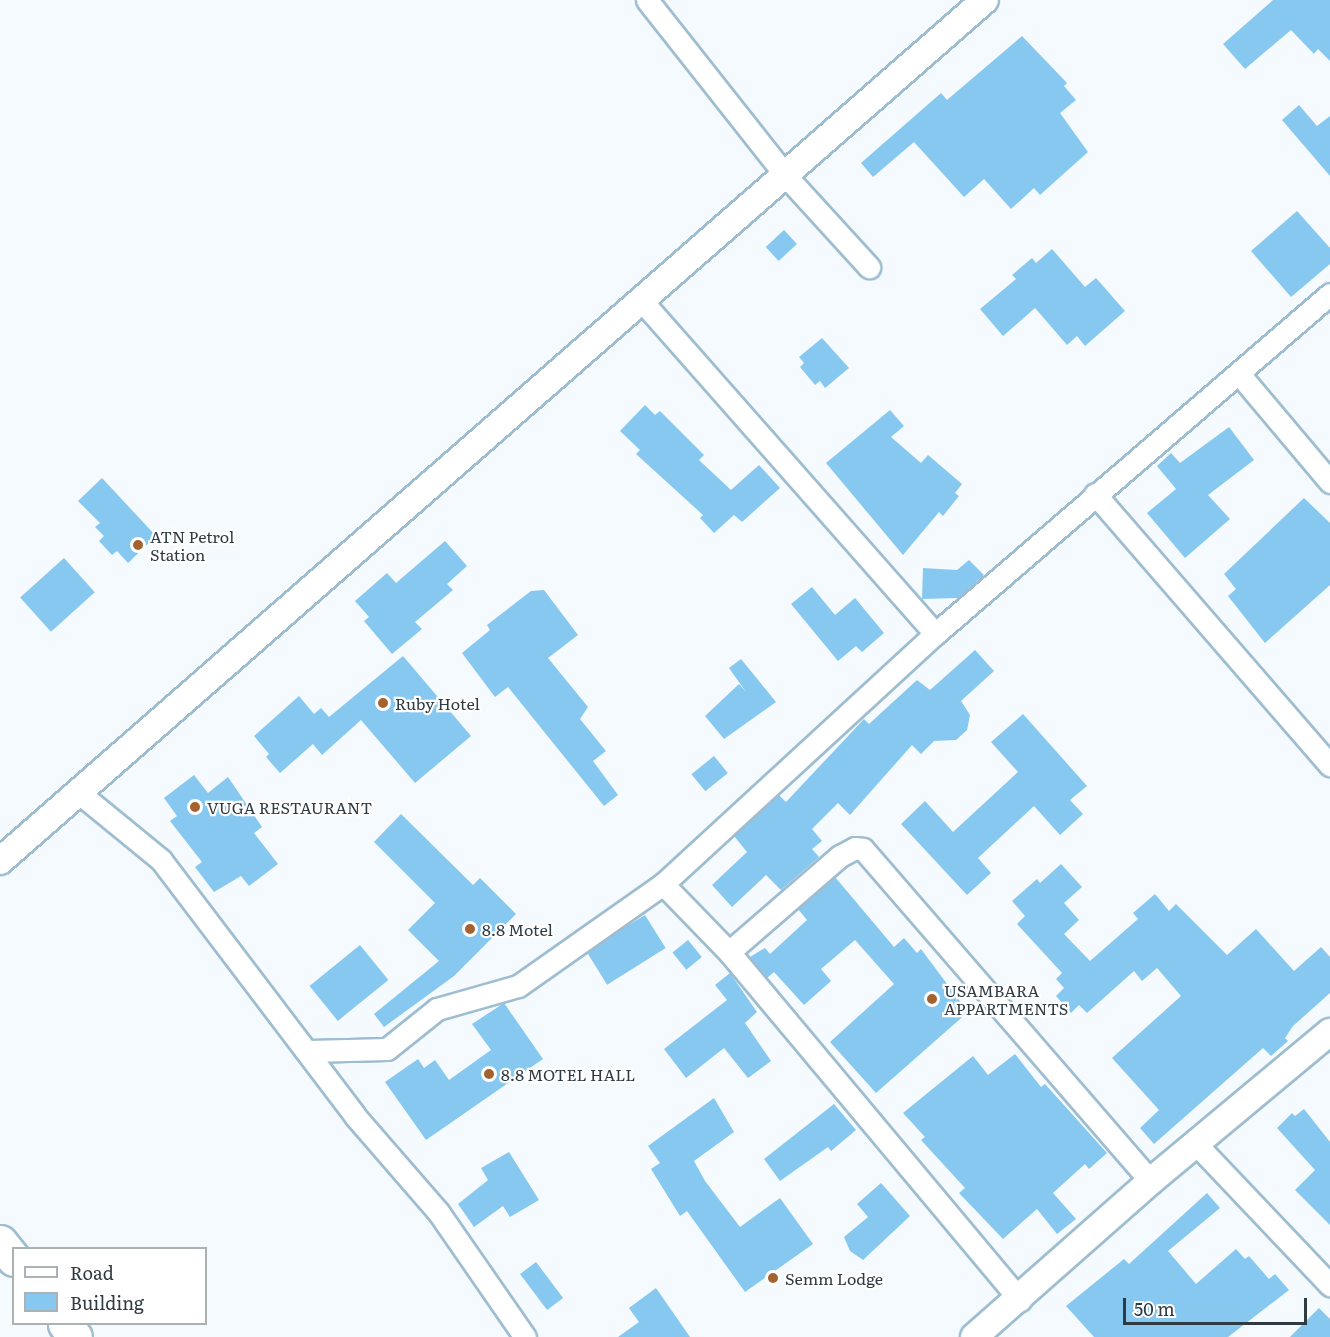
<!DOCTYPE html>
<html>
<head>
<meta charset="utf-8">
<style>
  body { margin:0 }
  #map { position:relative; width:1330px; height:1337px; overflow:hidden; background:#f4fafe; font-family:Literata,serif }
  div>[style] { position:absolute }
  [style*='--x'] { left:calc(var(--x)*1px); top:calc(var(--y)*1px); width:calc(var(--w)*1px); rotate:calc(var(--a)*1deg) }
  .building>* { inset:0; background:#87c8f0; transform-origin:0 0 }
  .roads { filter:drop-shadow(2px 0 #9fbdd0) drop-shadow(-2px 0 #9fbdd0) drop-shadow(0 2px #9fbdd0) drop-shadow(0 -2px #9fbdd0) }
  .minor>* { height:21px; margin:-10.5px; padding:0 10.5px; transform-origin:10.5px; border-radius:10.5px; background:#fff }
  .tertiary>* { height:26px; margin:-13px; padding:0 13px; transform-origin:13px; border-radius:13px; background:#fff }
  .trunk>* { height:33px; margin:-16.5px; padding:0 16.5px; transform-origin:16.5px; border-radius:16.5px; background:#fff }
  .dots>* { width:16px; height:16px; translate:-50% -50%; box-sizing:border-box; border:3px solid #fff; border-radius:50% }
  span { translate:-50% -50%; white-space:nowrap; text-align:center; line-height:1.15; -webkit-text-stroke:4.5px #fff; paint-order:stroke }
  .poi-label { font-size:16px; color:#2f3b43 }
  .left { translate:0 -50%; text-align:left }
  .legend { position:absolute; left:12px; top:1247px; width:195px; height:78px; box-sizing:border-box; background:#fff; border:2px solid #acb1b4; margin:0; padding:8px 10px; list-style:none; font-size:18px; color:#2f3b43 }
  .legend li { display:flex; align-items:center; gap:12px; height:30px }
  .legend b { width:30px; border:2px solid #acb1b4 }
  .scale { position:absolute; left:1123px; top:1298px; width:184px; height:27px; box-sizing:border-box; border:3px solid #2f3b43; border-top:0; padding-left:8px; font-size:18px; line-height:21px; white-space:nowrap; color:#2f3b43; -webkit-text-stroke:4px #fff; paint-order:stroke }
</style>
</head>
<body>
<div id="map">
  <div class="building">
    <div style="clip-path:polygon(1273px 0,1330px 0,1330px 61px,1318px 49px,1314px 54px,1291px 30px,1245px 69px,1223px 44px)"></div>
    <div style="clip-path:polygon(1022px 36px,1067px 83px,1064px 86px,1076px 100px,1060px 113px,1088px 152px,1040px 195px,1034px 188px,1011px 209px,984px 179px,964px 197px,914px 142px,873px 177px,861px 163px,941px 93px,947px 100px)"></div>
    <div style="clip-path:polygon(1299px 105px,1317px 126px,1330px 116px,1330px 176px,1282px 120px)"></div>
    <div style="clip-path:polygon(1297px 211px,1330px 248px,1330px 264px,1291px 297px,1251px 251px)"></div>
    <div style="left:784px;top:230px;width:19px;height:25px;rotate:47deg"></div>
    <div style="clip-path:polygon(1052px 249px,1085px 287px,1096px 278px,1125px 311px,1085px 346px,1077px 336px,1067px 345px,1035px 308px,1003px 336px,980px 309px,1016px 279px,1012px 275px,1032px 258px,1036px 263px)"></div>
    <div style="clip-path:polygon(822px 338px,849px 368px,825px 388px,820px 381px,815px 385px,800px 367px,804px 363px,799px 357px)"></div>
    <div style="clip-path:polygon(645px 405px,655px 415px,660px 411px,704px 455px,699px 460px,731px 490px,759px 465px,780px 488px,742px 522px,734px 515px,714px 533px,700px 518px,703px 515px,636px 454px,640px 450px,620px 431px)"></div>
    <div style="clip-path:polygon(890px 410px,904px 426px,891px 437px,921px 463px,928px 455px,962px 484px,955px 493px,959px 496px,943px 516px,939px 512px,903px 555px,826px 463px)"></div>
    <div style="clip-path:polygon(1229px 427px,1254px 460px,1208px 495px,1230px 519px,1185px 558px,1147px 513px,1176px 489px,1157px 466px,1171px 453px,1180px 463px)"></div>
    <div style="clip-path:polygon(102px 478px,156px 536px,128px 563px,117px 551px,112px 555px,99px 541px,104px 536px,95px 527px,100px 523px,78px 501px)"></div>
    <div style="clip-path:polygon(1304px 498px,1330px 523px,1330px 585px,1265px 643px,1228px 596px,1236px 589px,1224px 574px)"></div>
    <div style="clip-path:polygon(445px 541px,467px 566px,447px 584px,453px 590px,415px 622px,422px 629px,392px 654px,364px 621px,369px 617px,355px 601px,387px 573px,396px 583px)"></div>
    <div style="left:64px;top:558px;width:46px;height:59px;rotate:48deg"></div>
    <div style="clip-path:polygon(969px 560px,984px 575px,958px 598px,922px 599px,923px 568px,957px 570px)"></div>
    <div style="clip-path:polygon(812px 587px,835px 615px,855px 598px,884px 633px,862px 652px,856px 646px,838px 661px,791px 604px)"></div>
    <div style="clip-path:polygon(544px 590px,578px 635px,548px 658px,588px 707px,580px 719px,606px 751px,593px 761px,618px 795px,604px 806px,508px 687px,495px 697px,462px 653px,490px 630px,487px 625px,531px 591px)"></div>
    <div style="clip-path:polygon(975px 650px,994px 671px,961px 701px,970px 715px,967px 730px,956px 740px,934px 741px,921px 754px,912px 745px,850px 815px,838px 803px,812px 829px,822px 841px,812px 849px,819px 857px,781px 890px,766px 875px,732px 907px,712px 885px,747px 852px,734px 836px,779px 795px,786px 802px,864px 719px,869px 724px,917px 680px,930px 690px)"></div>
    <div style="clip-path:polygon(403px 656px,471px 736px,415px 783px,361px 720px,322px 755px,313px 744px,280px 773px,266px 757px,269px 754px,254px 736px,299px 696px,314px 714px,321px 708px,329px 717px)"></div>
    <div style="clip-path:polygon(741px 659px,776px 702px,724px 739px,705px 716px,739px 684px,746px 692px,729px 668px)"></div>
    <div style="clip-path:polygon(1023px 714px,1087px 786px,1070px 800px,1083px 814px,1060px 835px,1034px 806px,978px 858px,991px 873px,967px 895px,901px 824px,925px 801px,953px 832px,1018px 772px,991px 742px)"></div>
    <div style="left:714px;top:756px;width:22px;height:29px;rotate:51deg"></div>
    <div style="clip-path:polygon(194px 775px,208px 793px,228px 777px,262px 827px,254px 833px,278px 864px,249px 886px,241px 876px,214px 892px,195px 867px,202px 862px,170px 821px,177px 816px,164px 798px)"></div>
    <div style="clip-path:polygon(401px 814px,473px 885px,480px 878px,516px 914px,454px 976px,384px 1027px,374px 1014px,439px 961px,408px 930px,435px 903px,374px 842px)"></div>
    <div style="clip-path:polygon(1061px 864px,1082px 887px,1064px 903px,1079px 920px,1064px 934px,1090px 961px,1138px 919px,1133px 913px,1155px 894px,1169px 911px,1176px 904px,1227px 955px,1256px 929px,1294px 971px,1321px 947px,1330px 957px,1330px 993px,1293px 1026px,1285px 1038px,1288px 1041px,1271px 1056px,1263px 1048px,1154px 1144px,1140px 1128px,1159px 1110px,1112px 1058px,1181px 996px,1157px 968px,1142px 981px,1134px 971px,1087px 1013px,1079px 1005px,1071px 1013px,1056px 996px,1064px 988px,1056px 979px,1062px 973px,1017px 924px,1025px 916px,1012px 901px,1037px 879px,1040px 883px)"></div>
    <div style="clip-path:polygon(835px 877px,894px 947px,904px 938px,917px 953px,921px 949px,968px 1012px,876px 1093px,830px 1042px,894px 984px,855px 940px,821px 969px,831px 981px,804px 1005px,774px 972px,767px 978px,750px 957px,765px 948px,770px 954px,807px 920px,798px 909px)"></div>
    <div style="left:645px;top:915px;width:39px;height:69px;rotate:58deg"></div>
    <div style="left:688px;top:940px;width:22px;height:20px;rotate:51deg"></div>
    <div style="left:360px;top:945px;width:45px;height:65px;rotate:51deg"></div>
    <div style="clip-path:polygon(730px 973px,757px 1012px,745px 1023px,771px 1061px,748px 1078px,724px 1048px,686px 1078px,664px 1049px,727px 1000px,715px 985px)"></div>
    <div style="clip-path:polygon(504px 1003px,543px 1059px,426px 1140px,385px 1082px,418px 1059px,424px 1068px,435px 1060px,449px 1080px,491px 1050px,472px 1024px)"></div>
    <div style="clip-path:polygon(1015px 1054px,1041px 1087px,1045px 1084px,1107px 1153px,1089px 1169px,1085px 1164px,1053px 1193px,1076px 1219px,1057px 1234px,1037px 1209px,1003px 1239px,959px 1193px,965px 1188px,921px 1140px,925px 1137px,903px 1113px,973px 1056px,988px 1075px)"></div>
    <div style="clip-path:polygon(714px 1098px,734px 1132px,694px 1161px,705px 1181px,740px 1227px,780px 1198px,813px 1244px,745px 1292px,687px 1211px,680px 1216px,651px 1169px,660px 1163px,648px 1146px)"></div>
    <div style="clip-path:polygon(834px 1104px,856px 1130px,831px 1151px,828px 1147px,780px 1181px,764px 1159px)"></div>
    <div style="clip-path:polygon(1304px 1109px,1330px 1142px,1330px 1225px,1295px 1190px,1315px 1170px,1277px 1128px,1292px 1113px,1295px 1116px)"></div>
    <div style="clip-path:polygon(509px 1152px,539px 1200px,510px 1217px,503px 1206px,474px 1227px,458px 1204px,488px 1180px,481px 1168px)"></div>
    <div style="clip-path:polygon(881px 1183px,910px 1216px,863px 1260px,850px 1251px,844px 1237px,868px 1217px,857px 1204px)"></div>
    <div style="clip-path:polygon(1207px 1193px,1220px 1208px,1168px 1251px,1196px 1284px,1236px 1249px,1245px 1259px,1249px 1256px,1269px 1279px,1275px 1274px,1289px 1290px,1228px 1337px,1094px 1337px,1066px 1306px,1124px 1259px,1129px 1264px)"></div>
    <div style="left:536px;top:1262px;width:45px;height:20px;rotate:53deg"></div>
    <div style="clip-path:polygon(656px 1288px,690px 1337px,618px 1337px,639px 1322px,629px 1308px)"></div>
    <div style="clip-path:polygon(1319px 1308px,1330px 1319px,1330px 1337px,1290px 1337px)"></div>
  </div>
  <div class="roads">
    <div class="minor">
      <div style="--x:647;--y:0;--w:223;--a:51.7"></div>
      <div style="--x:785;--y:175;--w:125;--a:47.6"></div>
      <div style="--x:641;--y:300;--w:445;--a:48.6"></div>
      <div style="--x:1240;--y:375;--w:140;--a:49.9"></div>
      <div style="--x:1095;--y:494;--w:359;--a:49.1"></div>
      <div style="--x:78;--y:792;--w:107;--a:39.3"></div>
      <div style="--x:161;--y:860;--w:321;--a:52.8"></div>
      <div style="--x:355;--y:1116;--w:128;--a:49.1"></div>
      <div style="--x:439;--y:1213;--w:151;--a:55.3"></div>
      <div style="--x:663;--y:884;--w:95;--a:45.9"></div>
      <div style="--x:729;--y:952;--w:454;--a:50.1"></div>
      <div style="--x:729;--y:952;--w:147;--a:-40.9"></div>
      <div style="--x:840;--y:856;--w:17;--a:-28"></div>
      <div style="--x:855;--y:848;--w:8;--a:7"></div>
      <div style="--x:863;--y:849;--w:440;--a:49.1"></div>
      <div style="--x:309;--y:1051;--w:78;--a:-1.5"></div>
      <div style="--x:387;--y:1049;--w:64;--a:-38.7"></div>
      <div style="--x:437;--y:1009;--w:84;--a:-15.9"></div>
      <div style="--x:518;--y:986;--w:177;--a:-35.1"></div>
      <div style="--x:663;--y:884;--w:369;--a:-42.6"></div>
      <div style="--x:935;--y:634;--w:521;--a:-40.72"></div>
      <div style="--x:1196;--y:1144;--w:195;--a:46.5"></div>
    </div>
    <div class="tertiary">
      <div style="--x:0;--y:861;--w:1308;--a:-41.16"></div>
      <div style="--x:974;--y:1337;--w:236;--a:-41.4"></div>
      <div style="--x:1151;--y:1181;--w:233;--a:-39.8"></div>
    </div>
    <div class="trunk">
      <div style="--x:0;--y:1242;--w:22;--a:51"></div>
      <div style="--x:65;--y:1324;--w:16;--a:52"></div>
    </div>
  </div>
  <div class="dots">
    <div style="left:138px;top:545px;background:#a56231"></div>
    <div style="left:383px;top:703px;background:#a56231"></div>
    <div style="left:195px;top:807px;background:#a56231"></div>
    <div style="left:470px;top:929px;background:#a56231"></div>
    <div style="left:932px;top:999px;background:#a56231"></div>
    <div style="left:489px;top:1074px;background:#a56231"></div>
    <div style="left:773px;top:1278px;background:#a56231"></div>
  </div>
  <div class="poi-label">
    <span class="left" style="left:150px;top:545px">ATN Petrol<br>Station</span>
    <span class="left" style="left:395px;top:703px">Ruby Hotel</span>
    <span class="left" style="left:207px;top:807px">VUGA RESTAURANT</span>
    <span class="left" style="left:482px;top:929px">8.8 Motel</span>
    <span class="left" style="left:944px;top:999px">USAMBARA<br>APPARTMENTS</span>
    <span class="left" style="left:501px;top:1074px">8.8 MOTEL HALL</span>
    <span class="left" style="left:785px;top:1278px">Semm Lodge</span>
  </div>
  <ul class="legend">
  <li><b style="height:8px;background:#fff"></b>Road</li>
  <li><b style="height:16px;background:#87c8f0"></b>Building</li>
  </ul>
  <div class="scale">50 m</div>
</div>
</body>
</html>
